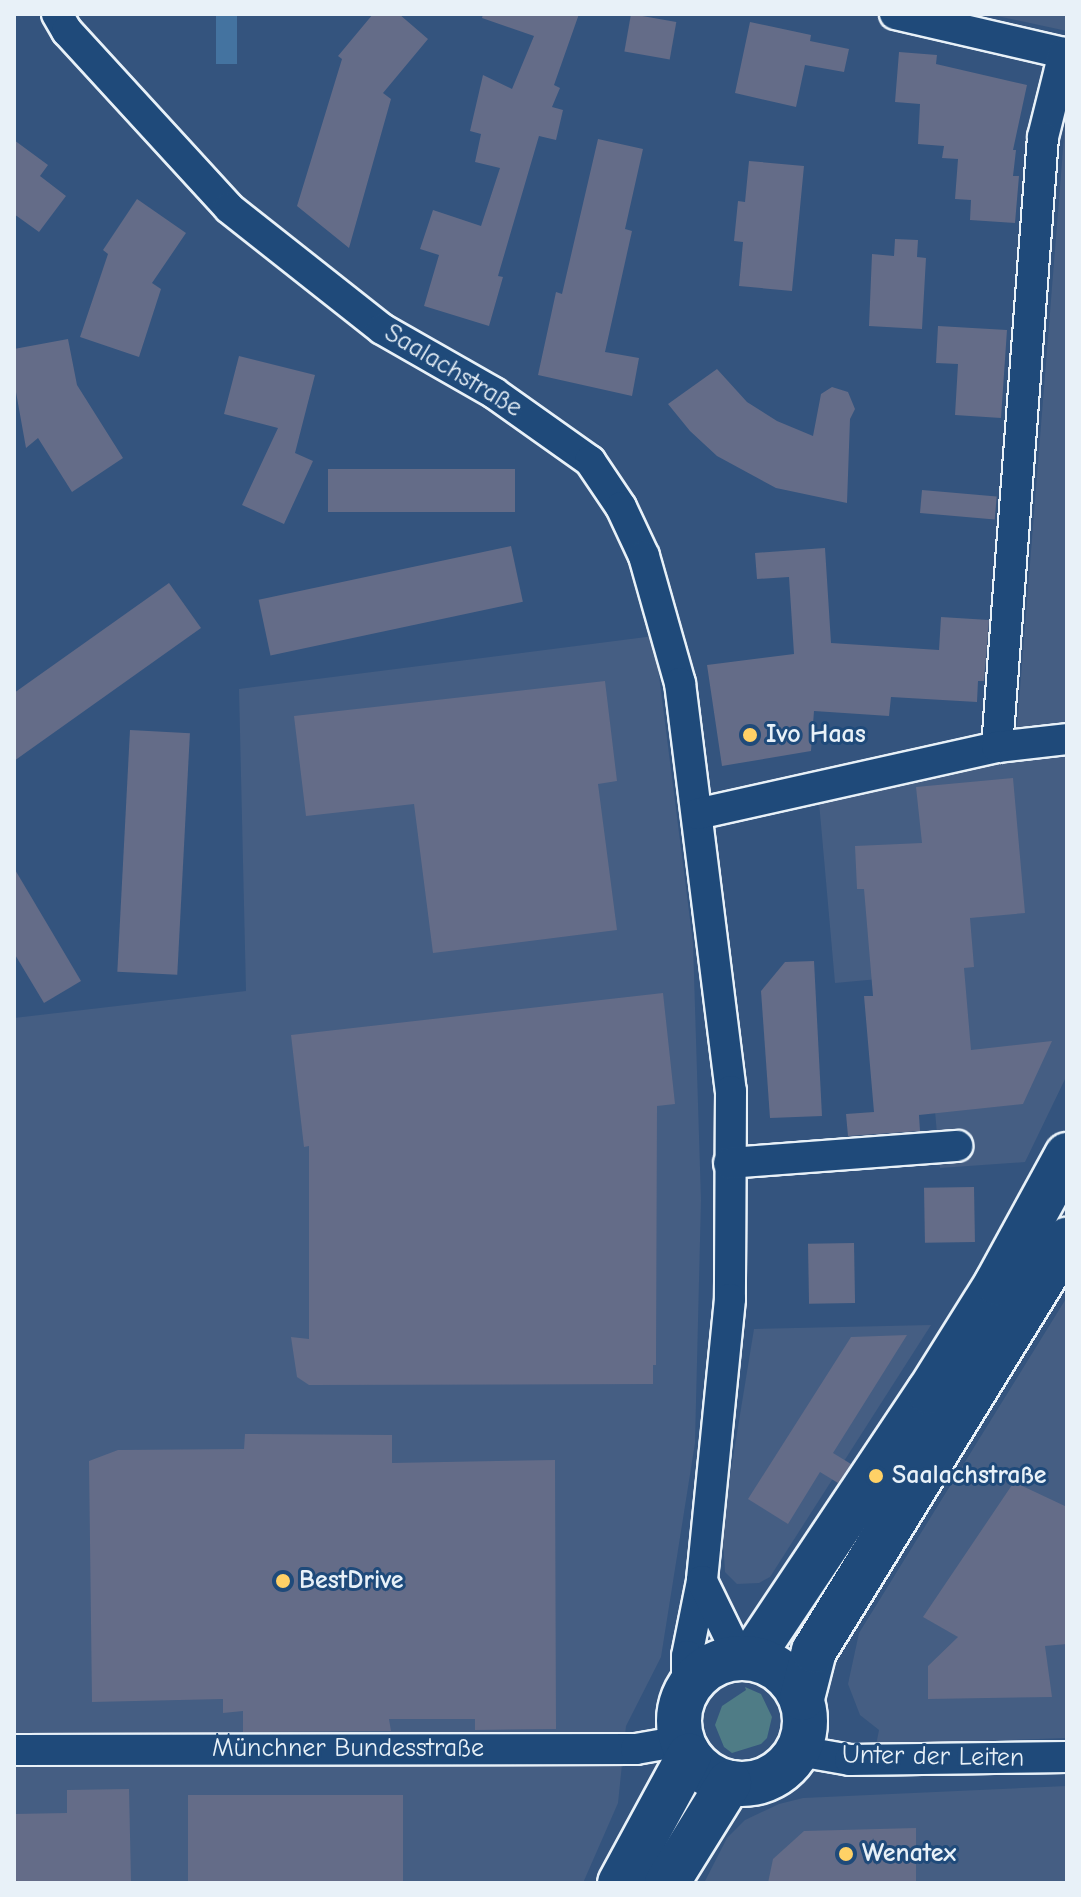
<!DOCTYPE html>
<html>
<head>
<meta charset="utf-8">
<style>
  body { margin:0 }
  #map { position:relative; width:1081px; height:1897px; overflow:hidden; background:#34547e; font-family:"Comic Neue",sans-serif }
  div>[style] { position:absolute }
  [style*='--x'] { left:calc(var(--x)*1px); top:calc(var(--y)*1px); width:calc(var(--w)*1px); rotate:calc(var(--a)*1deg) }
  .built>* { inset:0; background:#455e83 }
  .green>* { inset:0; background:#4f7c86 }
  .water>* { inset:0; background:#4473a0; transform-origin:0 0 }
  .building>* { inset:0; background:#646c88; transform-origin:0 0 }
  .roads { filter:drop-shadow(2px 0 #e8f1f8) drop-shadow(-2px 0 #e8f1f8) drop-shadow(0 2px #e8f1f8) drop-shadow(0 -2px #e8f1f8) }
  .street>* { height:30px; margin:-15px; padding:0 15px; transform-origin:15px; border-radius:15px; background:#1f4a7a }
  .primary>* { height:44px; margin:-22px; padding:0 22px; transform-origin:22px; border-radius:22px; background:#1f4a7a }
  .primary>.ring { margin:-22px; padding:0; box-sizing:content-box; background:none; border:44px solid #1f4a7a; border-radius:50% }
  .dots>* { width:22px; height:22px; translate:-50% -50%; box-sizing:border-box; border:4px solid #1f4a7a; border-radius:50% }
  span { translate:-50% -50%; white-space:nowrap; text-align:center; line-height:1.15; -webkit-text-stroke:6px #1f4a7a; paint-order:stroke }
  .street-label { font-size:26px; color:#e8f1f8 }
  .poi-label { font-size:26px; color:#e8f1f8; font-weight:700 }
  .left { translate:0 -50%; text-align:left }
  .frame { position:absolute; inset:0; border:16px solid #e8f1f8; pointer-events:none }
</style>
</head>
<body>
<div id="map">
  <div class="built">
    <div style="clip-path:polygon(988px 14px,1067px 14px,1067px 31px)"></div>
    <div style="clip-path:polygon(1067px 99px,1067px 723px,1017px 727px)"></div>
    <div style="clip-path:polygon(654px 636px,693px 943px,701px 1200px,695px 1443px,661px 1657px,626px 1726px,618px 1803px,583px 1883px,14px 1883px,14px 1018px,246px 991px,239px 689px)"></div>
    <div style="clip-path:polygon(1067px 753px,1067px 1075px,1025px 1162px,940px 1168px,923px 975px,835px 983px,819px 802px,1014px 760px)"></div>
    <div style="clip-path:polygon(1067px 1297px,1067px 1738px,876px 1745px,879px 1730px,860px 1715px,848px 1684px,859px 1633px)"></div>
    <div style="clip-path:polygon(931px 1325px,770px 1577px,759px 1583px,737px 1584px,725px 1572px,722px 1525px,754px 1329px)"></div>
    <div style="clip-path:polygon(1067px 1786px,1067px 1883px,704px 1883px,727px 1838px,745px 1820px,779px 1804px,803px 1798px)"></div>
  </div>
  <div class="green">
    <div style="clip-path:polygon(745px 1687px,761px 1694px,772px 1717px,767px 1738px,761px 1744px,732px 1753px,724px 1747px,715px 1725px,722px 1706px,746px 1690px)"></div>
  </div>
  <div class="water">
    <div style="left:216px;top:14px;width:21px;height:50px"></div>
  </div>
  <div class="building">
    <div style="clip-path:polygon(373px 14px,399px 14px,428px 39px,383px 93px,391px 99px,349px 248px,297px 206px,342px 59px,338px 56px)"></div>
    <div style="clip-path:polygon(483px 14px,579px 14px,554px 85px,560px 88px,552px 107px,563px 110px,556px 140px,539px 136px,498px 276px,503px 277px,489px 326px,424px 306px,439px 255px,420px 249px,433px 210px,481px 226px,500px 168px,475px 162px,481px 134px,470px 131px,483px 75px,512px 89px,534px 36px,482px 18px)"></div>
    <div style="left:631px;top:14px;width:46px;height:38px;rotate:10deg"></div>
    <div style="clip-path:polygon(750px 22px,811px 35px,810px 41px,849px 49px,844px 72px,805px 65px,796px 107px,735px 93px)"></div>
    <div style="clip-path:polygon(899px 52px,937px 55px,936px 64px,1027px 85px,1013px 150px,1016px 150px,1013px 176px,1019px 176px,1015px 223px,970px 220px,971px 200px,955px 199px,958px 159px,942px 158px,944px 146px,918px 144px,920px 104px,895px 102px)"></div>
    <div style="clip-path:polygon(598px 139px,643px 149px,625px 229px,632px 231px,605px 352px,639px 358px,632px 396px,538px 375px,556px 292px,562px 294px)"></div>
    <div style="clip-path:polygon(14px 140px,48px 165px,40px 176px,66px 196px,39px 232px,14px 214px)"></div>
    <div style="clip-path:polygon(749px 161px,804px 166px,792px 291px,739px 286px,743px 242px,734px 241px,738px 201px,745px 202px)"></div>
    <div style="clip-path:polygon(137px 199px,186px 233px,152px 283px,161px 289px,139px 357px,80px 337px,108px 254px,103px 250px)"></div>
    <div style="clip-path:polygon(895px 239px,918px 240px,917px 257px,926px 258px,922px 329px,869px 326px,872px 254px,894px 256px)"></div>
    <div style="clip-path:polygon(938px 326px,1007px 330px,1001px 418px,955px 415px,958px 364px,936px 363px)"></div>
    <div style="clip-path:polygon(68px 339px,77px 385px,123px 458px,72px 492px,38px 438px,26px 448px,14px 381px,14px 349px)"></div>
    <div style="clip-path:polygon(239px 356px,315px 375px,295px 453px,313px 461px,284px 524px,242px 505px,278px 428px,224px 414px)"></div>
    <div style="clip-path:polygon(717px 369px,747px 402px,777px 421px,813px 436px,821px 394px,832px 387px,848px 392px,855px 409px,850px 419px,847px 503px,776px 488px,717px 456px,690px 431px,668px 404px)"></div>
    <div style="left:328px;top:469px;width:187px;height:43px"></div>
    <div style="left:922px;top:490px;width:75px;height:23px;rotate:5deg"></div>
    <div style="left:511px;top:546px;width:57px;height:258px;rotate:78deg"></div>
    <div style="clip-path:polygon(825px 548px,831px 643px,939px 650px,941px 617px,989px 620px,984px 681px,978px 681px,977px 702px,891px 697px,889px 716px,814px 711px,811px 751px,722px 766px,707px 665px,794px 654px,789px 577px,757px 579px,755px 553px)"></div>
    <div style="clip-path:polygon(169px 583px,201px 628px,14px 761px,14px 693px)"></div>
    <div style="clip-path:polygon(605px 681px,617px 781px,598px 784px,617px 930px,433px 953px,414px 804px,306px 816px,294px 716px)"></div>
    <div style="left:130px;top:730px;width:60px;height:242px;rotate:3deg"></div>
    <div style="clip-path:polygon(1013px 778px,1025px 913px,970px 918px,974px 967px,964px 968px,971px 1050px,1052px 1041px,1023px 1104px,919px 1115px,920px 1131px,848px 1136px,846px 1114px,874px 1112px,864px 996px,873px 996px,864px 889px,857px 889px,855px 846px,922px 843px,916px 787px)"></div>
    <div style="clip-path:polygon(14px 868px,81px 981px,44px 1003px,14px 953px)"></div>
    <div style="clip-path:polygon(814px 961px,822px 1116px,770px 1118px,761px 991px,785px 962px)"></div>
    <div style="clip-path:polygon(663px 993px,675px 1104px,657px 1106px,656px 1365px,653px 1365px,653px 1384px,309px 1385px,297px 1377px,291px 1337px,309px 1339px,309px 1146px,304px 1147px,291px 1035px)"></div>
    <div style="left:974px;top:1187px;width:55px;height:50px;rotate:89deg"></div>
    <div style="left:854px;top:1243px;width:60px;height:46px;rotate:89deg"></div>
    <div style="clip-path:polygon(907px 1335px,833px 1453px,851px 1464px,838px 1483px,820px 1472px,788px 1524px,748px 1499px,851px 1337px)"></div>
    <div style="clip-path:polygon(245px 1434px,392px 1435px,392px 1463px,555px 1460px,556px 1729px,475px 1730px,475px 1719px,389px 1719px,391px 1731px,243px 1732px,243px 1711px,223px 1713px,223px 1699px,92px 1702px,89px 1461px,118px 1450px,244px 1449px)"></div>
    <div style="clip-path:polygon(1014px 1482px,1067px 1507px,1067px 1644px,1045px 1646px,1052px 1697px,928px 1699px,928px 1666px,958px 1637px,923px 1617px)"></div>
    <div style="clip-path:polygon(129px 1789px,131px 1881px,14px 1883px,14px 1814px,67px 1813px,67px 1790px)"></div>
    <div style="left:188px;top:1795px;width:215px;height:88px"></div>
    <div style="clip-path:polygon(916px 1828px,916px 1883px,768px 1883px,773px 1859px,804px 1831px)"></div>
  </div>
  <div class="roads">
    <div class="street">
      <div style="--x:57;--y:14;--w:20;--a:60"></div>
      <div style="--x:67;--y:31;--w:240;--a:47.5"></div>
      <div style="--x:229;--y:208;--w:195;--a:38.3"></div>
      <div style="--x:382;--y:329;--w:129;--a:29.7"></div>
      <div style="--x:494;--y:393;--w:118;--a:35.3"></div>
      <div style="--x:590;--y:461;--w:55;--a:56"></div>
      <div style="--x:621;--y:507;--w:54;--a:64.9"></div>
      <div style="--x:644;--y:556;--w:132;--a:74.2"></div>
      <div style="--x:680;--y:683;--w:411;--a:82.9"></div>
      <div style="--x:731;--y:1091;--w:208;--a:90.3"></div>
      <div style="--x:730;--y:1299;--w:283;--a:95.7"></div>
      <div style="--x:702;--y:1581;--w:76;--a:101.3"></div>
      <div style="--x:687;--y:1656;--w:32;--a:90"></div>
      <div style="--x:895;--y:14;--w:173;--a:13"></div>
      <div style="--x:1064;--y:53;--w:87;--a:104"></div>
      <div style="--x:1043;--y:137;--w:612;--a:94.31"></div>
      <div style="--x:697;--y:814;--w:307;--a:-12.6"></div>
      <div style="--x:997;--y:747;--w:70;--a:-6.5"></div>
      <div style="--x:729;--y:1163;--w:229;--a:-4.3"></div>
      <div style="--x:702;--y:1581;--w:85;--a:64"></div>
      <div style="--x:14;--y:1750;--w:622;--a:-0.09"></div>
      <div style="--x:636;--y:1749;--w:46;--a:-10.1"></div>
      <div style="--x:799;--y:1751;--w:52;--a:10"></div>
      <div style="--x:850;--y:1760;--w:217;--a:-0.8"></div>
    </div>
    <div class="primary">
      <div style="--x:752;--y:1657;--w:319;--a:-56.3"></div>
      <div style="--x:929;--y:1392;--w:128;--a:-58"></div>
      <div style="--x:997;--y:1283;--w:146;--a:-61.3"></div>
      <div class="ring" style="left:679px;top:1658px;width:82px;height:82px"></div>
      <div style="--x:802;--y:1698;--w:49;--a:-75.7"></div>
      <div style="--x:814;--y:1651;--w:483;--a:-58.4"></div>
      <div style="--x:620;--y:1883;--w:145;--a:-61.5"></div>
      <div style="--x:667;--y:1883;--w:118;--a:-58.2"></div>
    </div>
  </div>
  <div class="dots">
    <div style="left:750px;top:735px;background:#ffd166"></div>
    <div style="left:876px;top:1476px;background:#ffd166"></div>
    <div style="left:283px;top:1581px;background:#ffd166"></div>
    <div style="left:846px;top:1854px;background:#ffd166"></div>
  </div>
  <div class="street-label">
    <span style="left:453px;top:371px;rotate:31deg">Saalachstraße</span>
    <span style="left:348px;top:1749px">Münchner Bundesstraße</span>
    <span style="left:933px;top:1757px;rotate:1deg">Unter der Leiten</span>
  </div>
  <div class="poi-label">
    <span class="left" style="left:766px;top:735px">Ivo Haas</span>
    <span class="left" style="left:892px;top:1476px">Saalachstraße</span>
    <span class="left" style="left:299px;top:1581px">BestDrive</span>
    <span class="left" style="left:862px;top:1854px">Wenatex</span>
  </div>
  <div class="frame"></div>
</div>
</body>
</html>
